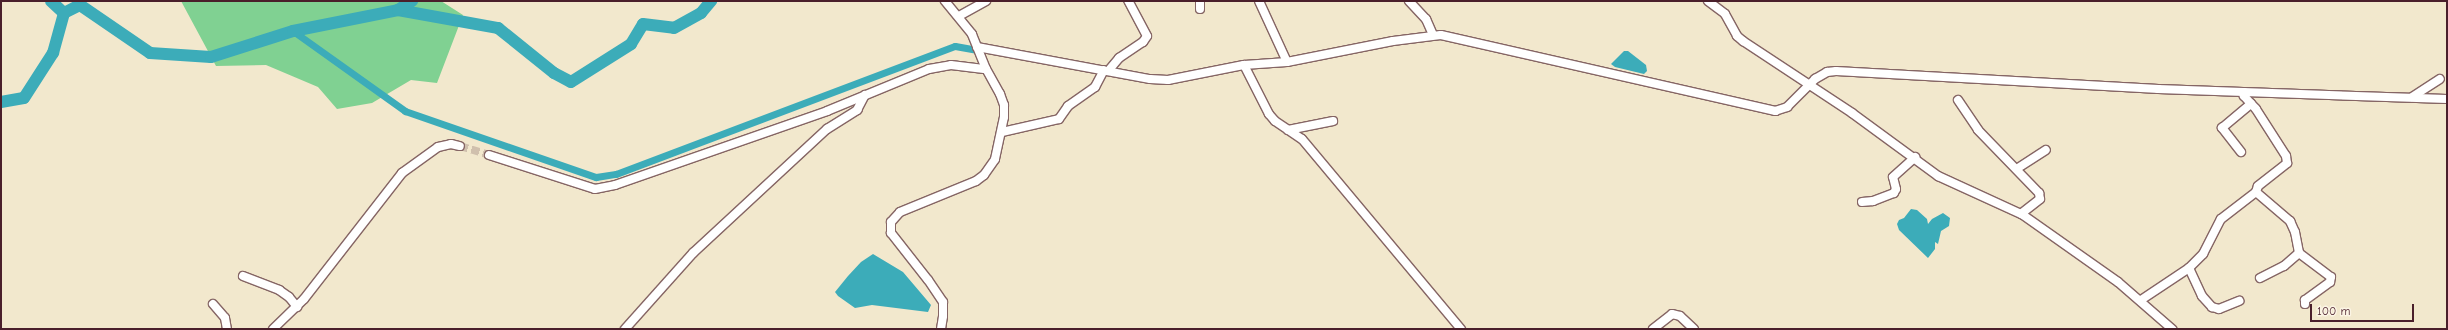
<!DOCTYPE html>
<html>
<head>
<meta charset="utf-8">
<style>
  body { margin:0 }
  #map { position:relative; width:2448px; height:330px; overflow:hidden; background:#f2e8cd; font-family:"Comic Neue",sans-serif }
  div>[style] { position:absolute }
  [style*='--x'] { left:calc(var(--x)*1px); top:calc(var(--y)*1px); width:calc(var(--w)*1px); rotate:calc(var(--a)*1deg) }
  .green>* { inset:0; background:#80d192 }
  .water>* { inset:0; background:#3cacb9 }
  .canal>* { height:7px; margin:-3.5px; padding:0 3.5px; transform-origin:3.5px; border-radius:3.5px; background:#3cacb9 }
  .river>* { height:12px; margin:-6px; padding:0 6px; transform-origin:6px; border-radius:6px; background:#3cacb9 }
  .minor-tunnel>* { height:8px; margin-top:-4px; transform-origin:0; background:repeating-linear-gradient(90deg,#d0c0ad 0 8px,transparent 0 12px) }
  .roads { filter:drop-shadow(1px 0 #856564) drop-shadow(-1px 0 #856564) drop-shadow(0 1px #856564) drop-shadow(0 -1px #856564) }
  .minor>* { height:8px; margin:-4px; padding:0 4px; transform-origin:4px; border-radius:4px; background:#fff }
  span { translate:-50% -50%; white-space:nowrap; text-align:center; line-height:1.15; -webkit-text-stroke:3.5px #fcf5e5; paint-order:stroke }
  .frame { position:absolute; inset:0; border:2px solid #4a1f2b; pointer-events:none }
  .scale { position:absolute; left:2310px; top:304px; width:104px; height:18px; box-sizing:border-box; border:2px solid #4a1f2b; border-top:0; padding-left:5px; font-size:12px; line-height:14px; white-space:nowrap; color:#4a1f2b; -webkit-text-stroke:3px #fcf5e5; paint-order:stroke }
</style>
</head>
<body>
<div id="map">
  <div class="green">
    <div style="clip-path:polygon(181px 1px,441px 1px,463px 15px,437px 83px,411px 80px,372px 103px,337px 109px,318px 87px,266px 65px,216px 66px)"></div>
  </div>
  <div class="water">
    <div style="clip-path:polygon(1624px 51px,1628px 51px,1646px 65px,1647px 71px,1644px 74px,1615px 67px,1611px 64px)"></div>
    <div style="clip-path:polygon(1911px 209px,1917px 210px,1927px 219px,1928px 224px,1932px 219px,1943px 213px,1950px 218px,1949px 226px,1941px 231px,1938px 244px,1935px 242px,1935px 249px,1928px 258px,1899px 230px,1897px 224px,1899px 220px,1904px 218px)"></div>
    <div style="clip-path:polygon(873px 254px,903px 272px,931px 305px,928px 312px,872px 305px,855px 308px,838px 296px,835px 292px,848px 276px,861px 262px)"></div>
  </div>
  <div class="canal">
    <div style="--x:293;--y:31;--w:138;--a:35.5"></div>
    <div style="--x:405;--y:111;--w:202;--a:19.1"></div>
    <div style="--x:596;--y:177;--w:20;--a:-9"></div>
    <div style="--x:616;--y:174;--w:362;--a:-20.7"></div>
    <div style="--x:955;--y:46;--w:27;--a:10"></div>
  </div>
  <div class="river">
    <div style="--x:51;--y:1;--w:18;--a:43"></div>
    <div style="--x:398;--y:10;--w:102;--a:10.2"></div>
    <div style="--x:498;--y:28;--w:72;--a:38.8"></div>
    <div style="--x:554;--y:73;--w:19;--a:28"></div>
    <div style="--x:571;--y:82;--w:71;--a:-32.3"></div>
    <div style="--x:631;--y:44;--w:23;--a:-59"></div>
    <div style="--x:643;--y:24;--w:31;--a:7"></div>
    <div style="--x:674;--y:28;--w:31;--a:-29"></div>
    <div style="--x:701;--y:13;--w:16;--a:-50"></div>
    <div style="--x:1;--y:102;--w:23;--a:-10"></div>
    <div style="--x:24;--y:98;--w:54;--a:-57.2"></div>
    <div style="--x:53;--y:53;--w:41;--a:-74.6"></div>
    <div style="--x:64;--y:13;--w:18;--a:-27"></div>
    <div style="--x:80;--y:5;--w:85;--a:34.4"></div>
    <div style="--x:150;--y:53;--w:61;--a:3.8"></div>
    <div style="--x:211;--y:57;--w:86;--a:-17.6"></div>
    <div style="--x:293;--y:31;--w:107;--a:-11.3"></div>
    <div style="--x:398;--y:10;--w:17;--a:-33"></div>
  </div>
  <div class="minor-tunnel">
    <div style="--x:460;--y:146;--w:30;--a:17"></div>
  </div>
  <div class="roads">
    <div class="minor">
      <div style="--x:1259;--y:1;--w:67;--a:65.3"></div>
      <div style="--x:1409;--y:1;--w:25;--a:47"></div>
      <div style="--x:1426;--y:19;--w:17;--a:66"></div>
      <div style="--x:1708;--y:1;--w:21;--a:37"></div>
      <div style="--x:1725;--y:14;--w:25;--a:61"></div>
      <div style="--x:1737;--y:36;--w:8;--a:40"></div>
      <div style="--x:1743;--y:41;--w:131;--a:33.4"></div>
      <div style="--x:1852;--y:113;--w:107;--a:36.2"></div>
      <div style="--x:1938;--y:176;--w:94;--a:24.6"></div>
      <div style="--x:2023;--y:215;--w:116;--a:35.2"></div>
      <div style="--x:2118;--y:282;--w:72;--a:41"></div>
      <div style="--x:1200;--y:9;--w:8;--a:-90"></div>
      <div style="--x:959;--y:16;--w:31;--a:-29"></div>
      <div style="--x:977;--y:47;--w:176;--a:10.5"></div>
      <div style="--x:1150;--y:79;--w:18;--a:3"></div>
      <div style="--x:1168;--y:80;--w:77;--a:-11.2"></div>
      <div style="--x:1244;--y:65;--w:43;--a:-4"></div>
      <div style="--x:1287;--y:62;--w:108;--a:-11.2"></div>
      <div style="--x:1393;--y:41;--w:48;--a:-7.1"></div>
      <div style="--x:1441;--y:35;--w:343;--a:12.8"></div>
      <div style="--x:1775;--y:111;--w:13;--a:-18"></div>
      <div style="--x:1787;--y:107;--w:40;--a:-45"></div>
      <div style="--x:1815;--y:79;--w:14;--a:-30"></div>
      <div style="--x:1827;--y:72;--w:9;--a:-6"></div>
      <div style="--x:1836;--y:71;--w:323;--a:3.2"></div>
      <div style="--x:2158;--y:89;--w:289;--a:2"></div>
      <div style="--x:1244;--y:65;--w:55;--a:63"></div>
      <div style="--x:1269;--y:114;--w:9;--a:49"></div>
      <div style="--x:1275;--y:121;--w:32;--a:34"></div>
      <div style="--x:1302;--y:139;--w:248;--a:50.1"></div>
      <div style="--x:1109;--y:70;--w:16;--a:-50"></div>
      <div style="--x:1119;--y:58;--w:29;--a:-34"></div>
      <div style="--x:1143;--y:42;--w:7;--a:-56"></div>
      <div style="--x:1147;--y:36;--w:40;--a:-118"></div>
      <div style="--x:2412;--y:97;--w:33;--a:-33"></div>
      <div style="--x:1958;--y:100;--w:36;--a:56"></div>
      <div style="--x:1978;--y:130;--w:88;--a:45.9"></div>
      <div style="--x:2039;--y:193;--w:6;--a:81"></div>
      <div style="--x:2040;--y:199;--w:24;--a:142"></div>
      <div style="--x:1288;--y:130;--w:46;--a:-11.3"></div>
      <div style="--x:1002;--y:132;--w:58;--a:-12.8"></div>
      <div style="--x:1059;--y:119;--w:16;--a:-55"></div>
      <div style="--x:1068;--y:106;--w:33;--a:-35"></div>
      <div style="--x:1095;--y:87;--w:19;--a:-62"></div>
      <div style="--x:2241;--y:152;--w:31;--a:-128"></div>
      <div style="--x:2222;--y:128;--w:38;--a:-40"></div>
      <div style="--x:489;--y:155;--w:111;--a:17.8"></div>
      <div style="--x:595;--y:189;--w:20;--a:-11"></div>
      <div style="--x:615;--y:185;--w:225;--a:-19.2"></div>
      <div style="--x:827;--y:111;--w:110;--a:-22.4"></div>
      <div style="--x:929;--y:69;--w:22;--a:-10"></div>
      <div style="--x:951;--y:65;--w:35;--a:7"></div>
      <div style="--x:2018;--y:168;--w:33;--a:-33"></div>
      <div style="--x:2256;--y:192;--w:45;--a:40.5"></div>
      <div style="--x:2290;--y:221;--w:12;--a:66"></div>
      <div style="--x:2295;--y:232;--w:21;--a:79"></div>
      <div style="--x:2299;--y:253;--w:40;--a:37"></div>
      <div style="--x:2331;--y:277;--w:5;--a:101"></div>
      <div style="--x:2330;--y:282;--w:31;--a:144"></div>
      <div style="--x:2305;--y:300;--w:4;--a:90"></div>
      <div style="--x:1862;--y:202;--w:11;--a:-5"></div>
      <div style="--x:1873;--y:201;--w:22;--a:-21"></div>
      <div style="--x:1894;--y:193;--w:4;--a:-63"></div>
      <div style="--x:1896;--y:189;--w:12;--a:-104"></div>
      <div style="--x:1893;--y:177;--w:30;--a:-42"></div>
      <div style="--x:2189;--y:268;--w:31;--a:65"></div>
      <div style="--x:2202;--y:296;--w:15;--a:48"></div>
      <div style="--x:2212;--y:307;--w:7;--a:16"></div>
      <div style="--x:2219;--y:309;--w:22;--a:-22"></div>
      <div style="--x:243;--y:276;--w:39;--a:21"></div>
      <div style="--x:279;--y:290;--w:12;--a:35"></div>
      <div style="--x:289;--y:297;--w:13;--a:51"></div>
      <div style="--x:2260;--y:278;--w:27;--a:-27"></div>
      <div style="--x:2284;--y:266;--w:20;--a:-41"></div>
      <div style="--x:2141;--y:300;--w:58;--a:-33.7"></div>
      <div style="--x:2189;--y:268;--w:20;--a:-45"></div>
      <div style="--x:2203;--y:254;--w:39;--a:-63"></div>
      <div style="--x:2221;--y:219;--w:44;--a:-37.6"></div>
      <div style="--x:2256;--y:192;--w:6;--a:-72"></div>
      <div style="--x:2258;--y:186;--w:37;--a:-38"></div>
      <div style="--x:2287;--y:163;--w:7;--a:-98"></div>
      <div style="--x:2286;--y:156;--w:56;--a:-122.6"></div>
      <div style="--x:2256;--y:109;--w:18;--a:-133"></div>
      <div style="--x:2244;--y:96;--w:4;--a:-90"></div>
      <div style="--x:213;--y:304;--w:18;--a:49"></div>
      <div style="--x:225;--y:318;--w:11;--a:80"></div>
      <div style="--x:273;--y:329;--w:43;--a:-44.1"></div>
      <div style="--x:304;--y:299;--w:160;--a:-52.1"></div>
      <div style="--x:402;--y:173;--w:44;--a:-35.8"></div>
      <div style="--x:438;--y:147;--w:13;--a:-13"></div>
      <div style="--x:451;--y:144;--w:9;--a:13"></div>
      <div style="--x:625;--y:329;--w:102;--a:-48.2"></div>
      <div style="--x:693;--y:253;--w:183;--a:-42.8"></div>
      <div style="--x:827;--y:129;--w:36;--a:-32"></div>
      <div style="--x:857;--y:110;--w:17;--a:-62"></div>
      <div style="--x:941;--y:329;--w:13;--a:-81"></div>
      <div style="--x:943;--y:316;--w:14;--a:-90"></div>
      <div style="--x:943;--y:302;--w:27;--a:-124"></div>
      <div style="--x:928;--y:280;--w:60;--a:-128.2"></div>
      <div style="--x:891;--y:233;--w:11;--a:-90"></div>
      <div style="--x:891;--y:222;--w:13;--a:-48"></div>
      <div style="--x:900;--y:212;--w:82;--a:-22.2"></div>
      <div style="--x:976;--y:181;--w:10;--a:-37"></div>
      <div style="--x:984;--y:175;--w:19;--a:-55"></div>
      <div style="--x:995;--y:159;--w:43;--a:-77.9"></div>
      <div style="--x:1004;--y:117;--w:12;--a:-90"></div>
      <div style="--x:1004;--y:105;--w:12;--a:-110"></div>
      <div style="--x:1000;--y:94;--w:29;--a:-119"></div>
      <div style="--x:986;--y:69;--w:38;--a:-112"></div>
      <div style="--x:972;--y:34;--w:43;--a:-129.3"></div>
      <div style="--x:1653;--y:329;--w:24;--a:-38"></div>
      <div style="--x:1672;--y:314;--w:8;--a:14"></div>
      <div style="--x:1680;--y:316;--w:19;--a:43"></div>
    </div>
  </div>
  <div class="frame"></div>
  <div class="scale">100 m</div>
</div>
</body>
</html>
